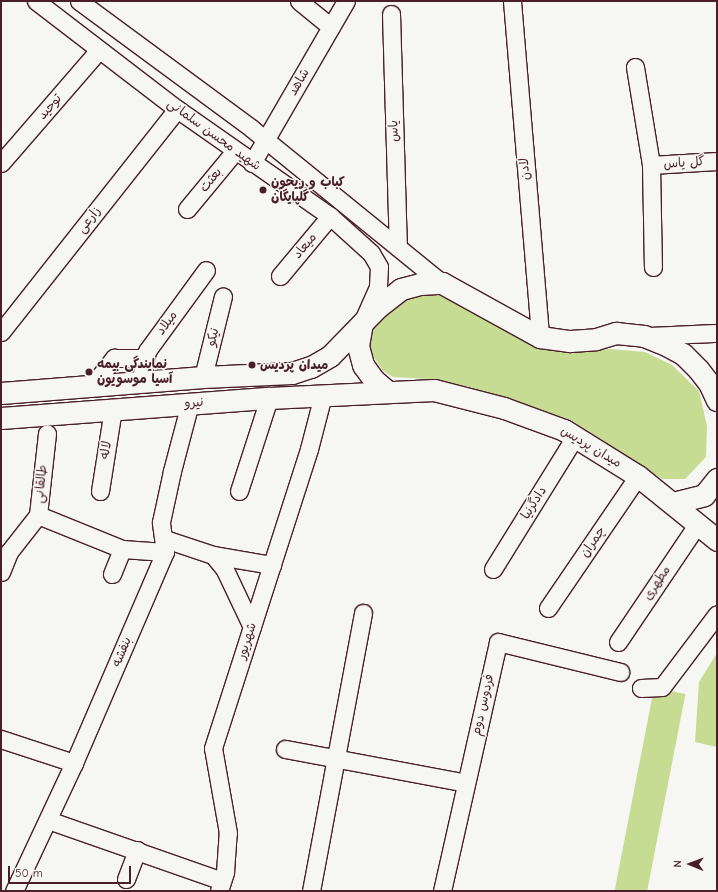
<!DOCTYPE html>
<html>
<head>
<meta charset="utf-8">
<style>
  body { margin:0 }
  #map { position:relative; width:718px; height:892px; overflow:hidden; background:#f6f6f2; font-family:"Comic Neue","Playpen Sans Arabic",sans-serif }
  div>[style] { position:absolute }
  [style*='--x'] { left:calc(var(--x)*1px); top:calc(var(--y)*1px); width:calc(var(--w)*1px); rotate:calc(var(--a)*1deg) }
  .green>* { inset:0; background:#c6dc92; transform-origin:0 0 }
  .roads { filter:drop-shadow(1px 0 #4a1f2b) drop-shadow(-1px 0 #4a1f2b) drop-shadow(0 1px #4a1f2b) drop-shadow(0 -1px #4a1f2b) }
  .minor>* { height:17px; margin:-8.5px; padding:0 8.5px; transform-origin:8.5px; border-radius:8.5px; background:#f6f6f2 }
  .major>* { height:21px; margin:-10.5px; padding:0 10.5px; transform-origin:10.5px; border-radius:10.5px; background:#f6f6f2 }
  .dots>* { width:11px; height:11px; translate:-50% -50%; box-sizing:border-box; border:2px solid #f6f6f2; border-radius:50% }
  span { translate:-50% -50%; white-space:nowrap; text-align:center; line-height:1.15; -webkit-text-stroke:3px #f6f6f2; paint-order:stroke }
  .street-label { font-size:13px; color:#4a1f2b }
  .poi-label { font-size:13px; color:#4a1f2b; font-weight:700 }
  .left { translate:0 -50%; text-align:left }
  .frame { position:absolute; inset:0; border:2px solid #4a1f2b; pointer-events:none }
  .north { position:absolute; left:670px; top:844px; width:40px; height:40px; -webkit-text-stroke:3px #f6f6f2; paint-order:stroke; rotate:271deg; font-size:11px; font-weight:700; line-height:16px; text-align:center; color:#4a1f2b }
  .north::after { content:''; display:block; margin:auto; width:14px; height:18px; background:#4a1f2b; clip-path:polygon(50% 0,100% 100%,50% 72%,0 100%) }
  .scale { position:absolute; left:8px; top:866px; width:123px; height:18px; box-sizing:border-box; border:2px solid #4a1f2b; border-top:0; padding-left:5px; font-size:12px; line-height:14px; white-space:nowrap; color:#4a1f2b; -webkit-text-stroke:3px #f6f6f2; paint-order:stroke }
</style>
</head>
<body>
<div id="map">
  <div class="green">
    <div style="clip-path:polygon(437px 294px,539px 347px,564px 351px,610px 349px,645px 352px,672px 365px,699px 391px,707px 426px,706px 457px,685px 479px,662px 479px,571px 420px,470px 387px,429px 379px,393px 377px,383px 371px,373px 356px,368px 342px,372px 326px,403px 301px,419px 295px)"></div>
    <div style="clip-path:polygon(717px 653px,717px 747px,695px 742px,699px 682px)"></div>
    <div style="left:654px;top:688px;width:32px;height:209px;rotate:11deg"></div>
  </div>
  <div class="roads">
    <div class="minor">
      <div style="--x:36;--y:1;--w:178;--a:37.5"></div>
      <div style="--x:177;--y:109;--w:187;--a:35"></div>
      <div style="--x:330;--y:216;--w:55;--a:42.1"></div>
      <div style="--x:371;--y:253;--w:16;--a:60"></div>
      <div style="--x:379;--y:267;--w:20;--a:93"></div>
      <div style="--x:378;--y:287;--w:34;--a:114"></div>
      <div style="--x:79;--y:1;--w:214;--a:36.4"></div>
      <div style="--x:251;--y:128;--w:246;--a:39.1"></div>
      <div style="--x:299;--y:1;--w:41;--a:39.1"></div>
      <div style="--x:512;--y:1;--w:337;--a:85.2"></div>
      <div style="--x:391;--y:14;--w:233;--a:88.3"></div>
      <div style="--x:635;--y:67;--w:99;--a:80.7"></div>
      <div style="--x:651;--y:165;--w:102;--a:88.9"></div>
      <div style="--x:1;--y:163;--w:148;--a:-49.1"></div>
      <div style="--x:252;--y:163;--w:187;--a:-59.9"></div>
      <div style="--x:651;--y:165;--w:66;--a:-3.5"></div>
      <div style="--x:187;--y:209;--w:75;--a:-50.4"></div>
      <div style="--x:280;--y:276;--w:78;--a:-50.2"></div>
      <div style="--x:1;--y:332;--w:284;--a:-51.7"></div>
      <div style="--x:647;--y:336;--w:70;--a:-2.5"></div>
      <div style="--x:203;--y:377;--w:83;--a:-76.1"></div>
      <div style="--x:140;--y:382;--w:32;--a:-77"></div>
      <div style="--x:147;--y:351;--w:100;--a:-53.9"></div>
      <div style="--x:92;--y:386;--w:36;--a:-52"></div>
      <div style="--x:114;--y:358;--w:31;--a:0"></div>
      <div style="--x:100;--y:491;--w:83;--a:-81"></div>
      <div style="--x:239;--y:491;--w:98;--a:-72.1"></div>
      <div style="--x:38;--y:515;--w:91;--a:22"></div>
      <div style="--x:122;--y:549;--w:43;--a:4"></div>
      <div style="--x:165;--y:539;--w:51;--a:18.4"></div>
      <div style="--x:213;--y:555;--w:60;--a:9.6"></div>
      <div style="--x:213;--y:555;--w:19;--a:51"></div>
      <div style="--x:225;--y:570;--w:63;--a:64.7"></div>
      <div style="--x:493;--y:569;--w:155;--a:-58.2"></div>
      <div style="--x:1;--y:572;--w:22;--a:-68"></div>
      <div style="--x:9;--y:552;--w:47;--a:-51.9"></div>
      <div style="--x:38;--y:515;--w:82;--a:-83.7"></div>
      <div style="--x:112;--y:574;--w:27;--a:-68"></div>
      <div style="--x:548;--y:608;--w:160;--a:-55.7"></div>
      <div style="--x:618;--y:642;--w:141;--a:-56"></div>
      <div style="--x:641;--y:688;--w:21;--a:-3"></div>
      <div style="--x:662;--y:687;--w:91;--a:-53"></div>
      <div style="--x:1;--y:739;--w:77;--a:18.2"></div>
      <div style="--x:285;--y:749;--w:184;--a:10.6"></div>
      <div style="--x:48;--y:820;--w:184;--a:19.3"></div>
      <div style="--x:126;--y:879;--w:31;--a:-69"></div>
      <div style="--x:14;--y:891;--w:141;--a:-64.9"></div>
      <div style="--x:74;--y:763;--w:230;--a:-66.7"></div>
      <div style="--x:165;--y:552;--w:30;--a:-98"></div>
      <div style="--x:161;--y:522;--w:52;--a:-77.8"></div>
      <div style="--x:172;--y:471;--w:70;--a:-75.2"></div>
      <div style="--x:219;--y:891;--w:20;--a:-72"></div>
      <div style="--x:225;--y:872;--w:39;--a:-86"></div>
      <div style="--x:228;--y:833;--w:86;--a:-100"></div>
      <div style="--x:213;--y:748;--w:314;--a:-72.2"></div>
      <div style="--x:309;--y:449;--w:56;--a:-75.5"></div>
      <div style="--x:311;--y:891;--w:283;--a:-79.4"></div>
      <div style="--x:442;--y:891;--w:255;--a:-77.3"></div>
      <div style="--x:498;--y:642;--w:126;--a:13.8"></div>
    </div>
    <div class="major">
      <div style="--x:362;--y:323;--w:23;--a:100"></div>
      <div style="--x:358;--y:346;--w:20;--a:75"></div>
      <div style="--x:363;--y:365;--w:19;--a:54"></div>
      <div style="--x:374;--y:380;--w:17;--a:40"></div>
      <div style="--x:1;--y:393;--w:203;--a:-4.5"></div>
      <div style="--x:203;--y:377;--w:89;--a:-2.6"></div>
      <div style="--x:292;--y:373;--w:20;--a:-18"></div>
      <div style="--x:311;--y:367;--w:22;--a:-30"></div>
      <div style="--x:330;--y:356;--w:69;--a:-45.6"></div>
      <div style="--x:378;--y:307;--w:29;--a:-38"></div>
      <div style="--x:401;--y:289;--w:20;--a:-15"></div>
      <div style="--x:420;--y:284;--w:22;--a:-3"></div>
      <div style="--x:442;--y:283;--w:112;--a:28.9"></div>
      <div style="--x:540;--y:337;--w:30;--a:8"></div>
      <div style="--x:570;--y:341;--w:26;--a:-4"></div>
      <div style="--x:596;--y:339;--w:21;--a:-17"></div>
      <div style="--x:616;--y:333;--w:28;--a:6"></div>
      <div style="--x:644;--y:336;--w:24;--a:22"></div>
      <div style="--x:666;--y:345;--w:19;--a:28"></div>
      <div style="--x:683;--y:354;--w:21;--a:45"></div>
      <div style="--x:698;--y:369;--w:18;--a:52"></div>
      <div style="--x:709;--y:383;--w:19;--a:65"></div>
      <div style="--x:1;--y:418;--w:269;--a:-4.3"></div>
      <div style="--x:269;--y:398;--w:165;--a:-2.8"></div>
      <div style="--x:434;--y:390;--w:72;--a:14.4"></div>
      <div style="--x:504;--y:408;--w:64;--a:20.1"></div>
      <div style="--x:564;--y:430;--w:87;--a:31.9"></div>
      <div style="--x:638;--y:476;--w:102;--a:39"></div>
      <div style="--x:673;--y:503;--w:32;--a:-14"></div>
      <div style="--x:704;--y:495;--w:21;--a:-51"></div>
    </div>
  </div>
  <div class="dots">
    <div style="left:263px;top:190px;background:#4a1f2b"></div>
    <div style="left:252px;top:365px;background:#4a1f2b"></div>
    <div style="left:89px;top:372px;background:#4a1f2b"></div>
  </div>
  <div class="street-label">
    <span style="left:299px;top:82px;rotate:-60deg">شاهد</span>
    <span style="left:50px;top:107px;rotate:-49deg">توحید</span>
    <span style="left:394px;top:131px;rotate:-92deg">یاس</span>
    <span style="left:214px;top:135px;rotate:36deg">شهید محسن سلمانی</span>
    <span style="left:684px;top:163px;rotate:-4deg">گل یاس</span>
    <span style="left:525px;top:169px;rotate:-95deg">لادن</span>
    <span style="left:211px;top:180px;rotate:-51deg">بعثت</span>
    <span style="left:89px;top:220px;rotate:-52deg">زارعی</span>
    <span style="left:305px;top:246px;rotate:-50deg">میعاد</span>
    <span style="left:167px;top:323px;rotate:-54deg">میلاد</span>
    <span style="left:213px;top:337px;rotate:-76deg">نیکو</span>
    <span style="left:194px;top:403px;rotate:-4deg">نیرو</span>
    <span style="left:591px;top:447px;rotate:31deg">میدان پردیس</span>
    <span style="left:106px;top:450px;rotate:-81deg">لاله</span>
    <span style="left:41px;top:484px;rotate:-84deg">طالقانی</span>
    <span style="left:534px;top:503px;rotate:-58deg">دادگرنیا</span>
    <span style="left:593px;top:542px;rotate:-56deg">چمران</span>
    <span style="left:657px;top:583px;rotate:-56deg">مطهری</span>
    <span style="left:247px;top:641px;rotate:-72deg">شهریور</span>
    <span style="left:122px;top:652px;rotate:-67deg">بنفشه</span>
    <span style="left:483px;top:705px;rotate:-77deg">فردوس دوم</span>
  </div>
  <div class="poi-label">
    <span class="left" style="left:271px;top:190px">کباب و ریحون<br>گلپایگان</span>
    <span class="left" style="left:97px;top:372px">نمایندگی بیمه<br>آسیا موسویون</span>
    <span class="left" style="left:260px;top:365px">میدان پردیس</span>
  </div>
  <div class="frame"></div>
  <div class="north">N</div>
  <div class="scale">50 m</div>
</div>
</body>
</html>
